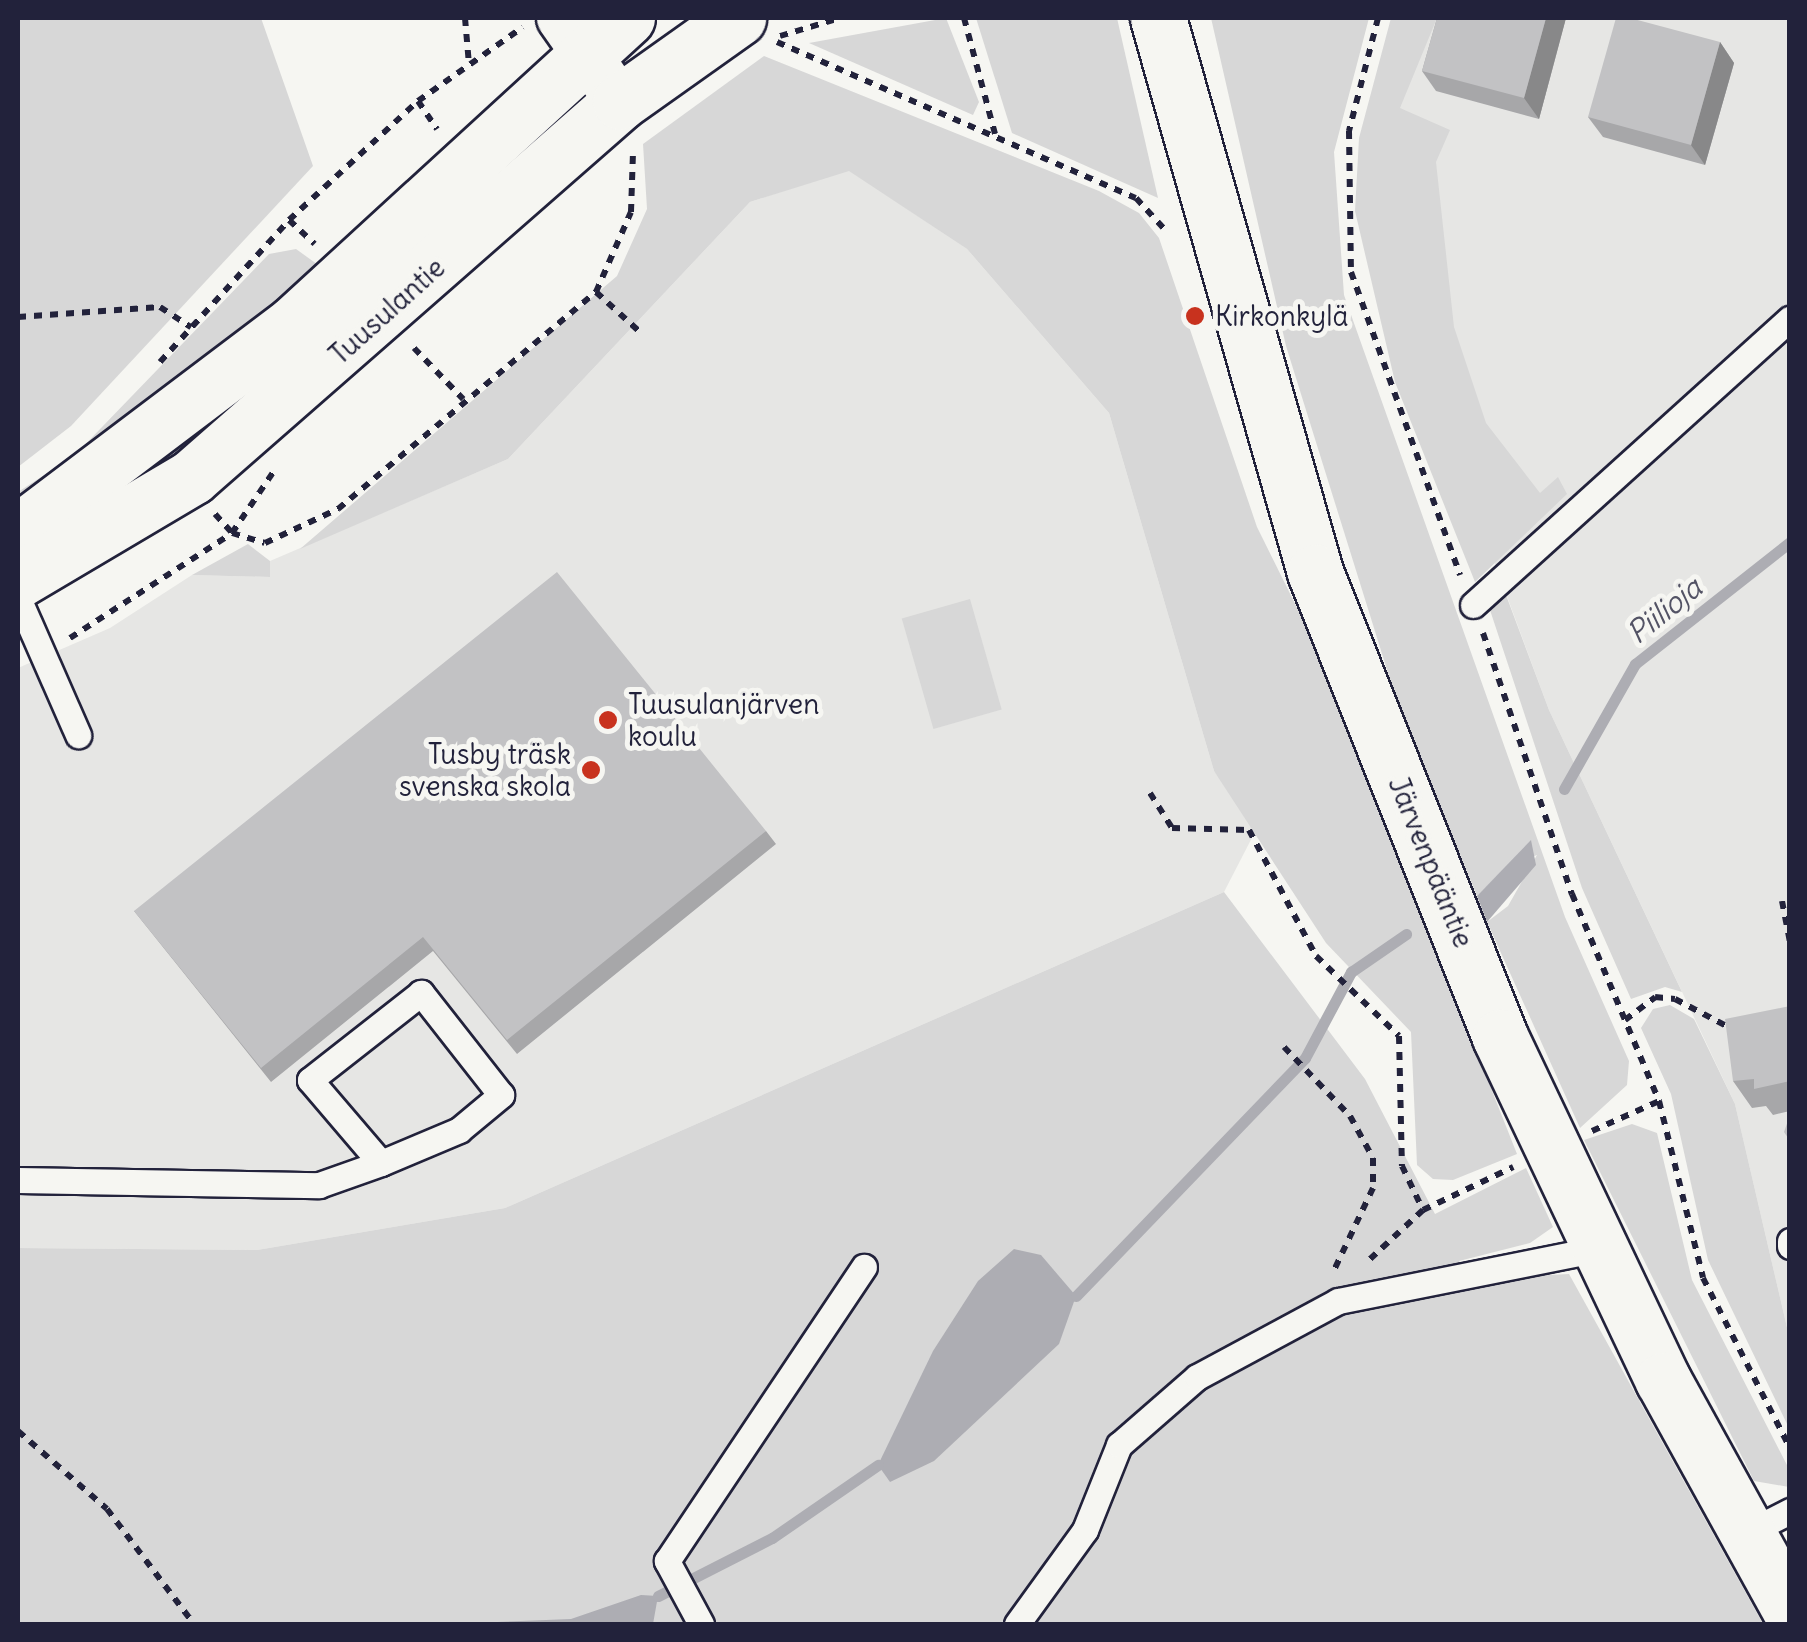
<!DOCTYPE html>
<html>
<head>
<meta charset="utf-8">
<style>
  body { margin:0 }
  #map { position:relative; width:1807px; height:1642px; overflow:hidden; background:#f6f6f2; font-family:Delius,sans-serif }
  div>[style] { position:absolute }
  [style*='--x'] { left:calc(var(--x)*1px); top:calc(var(--y)*1px); width:calc(var(--w)*1px); rotate:calc(var(--a)*1deg) }
  .built>* { inset:0; background:#e6e6e4 }
  .green>* { inset:0; background:#d7d7d7; transform-origin:0 0 }
  .water>* { inset:0; background:#adadb3 }
  .stream>* { height:11px; margin:-5.5px; padding:0 5.5px; transform-origin:5.5px; border-radius:5.5px; background:#adadb3 }
  .path>* { height:6px; margin-top:-3px; transform-origin:0; background:repeating-linear-gradient(90deg,#22223b 0 8px,transparent 0 16px) }
  .roads { filter:drop-shadow(2px 0 #22223b) drop-shadow(-2px 0 #22223b) drop-shadow(0 2px #22223b) drop-shadow(0 -2px #22223b) }
  .service>* { height:25px; margin:-12.5px; padding:0 12.5px; transform-origin:12.5px; border-radius:12.5px; background:#f6f6f2 }
  .minor>* { height:48px; margin:-24px; padding:0 24px; transform-origin:24px; border-radius:24px; background:#f6f6f2 }
  .secondary>* { height:55px; margin:-27.5px; padding:0 27.5px; transform-origin:27.5px; border-radius:27.5px; background:#f6f6f2 }
  .wall>* { inset:0; background:#a7a7a9 }
  .shaded-wall>* { inset:0; background:#888889 }
  .building>* { inset:0; background:#c2c2c4 }
  .dots>* { width:28px; height:28px; translate:-50% -50%; box-sizing:border-box; border:5px solid #f6f6f2; border-radius:50% }
  span { translate:-50% -50%; white-space:nowrap; text-align:center; line-height:1.15; -webkit-text-stroke:10px #f6f6f2; paint-order:stroke }
  .street-label { font-size:28px; color:#22223b }
  .poi-label { font-size:28px; color:#22223b }
  .left { translate:0 -50%; text-align:left }
  .right { translate:-100% -50%; text-align:right }
  .water-label { font-size:30px; color:#535365; font-style:italic }
  .frame { position:absolute; inset:0; border:20px solid #22223b; pointer-events:none }
</style>
</head>
<body>
<div id="map">
  <div class="built">
    <div style="clip-path:polygon(1407px 18px,1789px 18px,1789px 1336px,1735px 1104px,1549px 710px,1383px 261px)"></div>
    <div style="clip-path:polygon(849px 170px,967px 249px,1109px 413px,1214px 771px,1257px 828px,1224px 892px,505px 1208px,257px 1250px,18px 1248px,18px 668px,110px 628px,192px 575px,270px 577px,270px 561px,508px 459px,750px 202px)"></div>
  </div>
  <div class="green">
    <div style="clip-path:polygon(18px 18px,261px 18px,313px 166px,71px 426px,18px 467px)"></div>
    <div style="clip-path:polygon(946px 18px,979px 102px,973px 115px,809px 43px)"></div>
    <div style="clip-path:polygon(976px 18px,1117px 18px,1158px 198px,1012px 133px)"></div>
    <div style="clip-path:polygon(1211px 18px,1369px 18px,1334px 152px,1344px 295px,1565px 917px,1629px 1061px,1627px 1085px,1580px 1128px,1487px 922px,1508px 906px,1537px 855px,1507px 866px,1477px 896px,1398px 705px,1286px 346px)"></div>
    <div style="clip-path:polygon(1391px 18px,1437px 18px,1400px 108px,1450px 130px,1436px 162px,1454px 327px,1486px 423px,1540px 493px,1558px 477px,1567px 494px,1475px 582px,1395px 382px,1355px 211px,1359px 138px)"></div>
    <div style="clip-path:polygon(764px 56px,1099px 191px,1139px 213px,1159px 238px,1257px 527px,1316px 646px,1517px 1154px,1453px 1180px,1433px 1179px,1417px 1165px,1411px 1032px,1326px 943px,1214px 771px,1109px 413px,967px 249px,849px 171px,750px 202px,508px 459px,300px 549px,617px 276px,647px 209px,643px 144px)"></div>
    <div style="clip-path:polygon(296px 249px,321px 267px,18px 509px,18px 492px,75px 455px,269px 254px)"></div>
    <div style="clip-path:polygon(248px 544px,270px 561px,270px 577px,192px 575px)"></div>
    <div style="clip-path:polygon(1503px 587px,1549px 710px,1682px 992px,1665px 987px,1631px 999px,1582px 888px,1489px 607px)"></div>
    <div style="left:970px;top:599px;width:115px;height:71px;rotate:74deg"></div>
    <div style="clip-path:polygon(1224px 892px,1365px 1079px,1435px 1214px,1526px 1168px,1553px 1227px,1530px 1243px,1459px 1261px,1469px 1279px,1569px 1274px,1763px 1624px,18px 1624px,18px 1248px,257px 1250px,505px 1208px)"></div>
    <div style="clip-path:polygon(1670px 1005px,1694px 1019px,1735px 1104px,1789px 1336px,1789px 1428px,1708px 1260px,1671px 1094px,1641px 1028px,1653px 1009px)"></div>
    <div style="clip-path:polygon(1632px 1124px,1657px 1133px,1692px 1280px,1789px 1469px,1789px 1487px,1754px 1481px,1584px 1140px)"></div>
  </div>
  <div class="water">
    <div style="clip-path:polygon(1531px 840px,1536px 865px,1487px 922px,1477px 896px)"></div>
    <div style="clip-path:polygon(1014px 1249px,1041px 1255px,1076px 1296px,1059px 1344px,934px 1461px,890px 1482px,878px 1465px,933px 1351px,978px 1281px)"></div>
    <div style="clip-path:polygon(641px 1595px,658px 1596px,653px 1624px,446px 1624px,571px 1619px)"></div>
  </div>
  <div class="stream">
    <div style="--x:1564;--y:789;--w:144;--a:-60.4"></div>
    <div style="--x:1635;--y:664;--w:197;--a:-38.2"></div>
    <div style="--x:1076;--y:1296;--w:330;--a:-46.1"></div>
    <div style="--x:1305;--y:1058;--w:98;--a:-61.9"></div>
    <div style="--x:1351;--y:972;--w:67;--a:-34.6"></div>
    <div style="--x:658;--y:1596;--w:128;--a:-27"></div>
    <div style="--x:772;--y:1538;--w:129;--a:-34.6"></div>
  </div>
  <div class="path">
    <div style="--x:465;--y:18;--w:47;--a:85.1"></div>
    <div style="--x:964;--y:18;--w:120;--a:75"></div>
    <div style="--x:1378;--y:18;--w:117;--a:104.4"></div>
    <div style="--x:1349;--y:131;--w:141;--a:89.2"></div>
    <div style="--x:1351;--y:272;--w:322;--a:70.2"></div>
    <div style="--x:780;--y:36;--w:63;--a:-16.7"></div>
    <div style="--x:777;--y:42;--w:391;--a:23.5"></div>
    <div style="--x:1136;--y:198;--w:46;--a:47.6"></div>
    <div style="--x:418;--y:101;--w:34;--a:56"></div>
    <div style="--x:289;--y:220;--w:176;--a:-42.7"></div>
    <div style="--x:418;--y:101;--w:128;--a:-35.2"></div>
    <div style="--x:596;--y:292;--w:59;--a:42.3"></div>
    <div style="--x:18;--y:317;--w:142;--a:-4"></div>
    <div style="--x:160;--y:307;--w:37;--a:33"></div>
    <div style="--x:414;--y:348;--w:71;--a:46.1"></div>
    <div style="--x:160;--y:362;--w:192;--a:-47.7"></div>
    <div style="--x:289;--y:220;--w:35;--a:43"></div>
    <div style="--x:215;--y:514;--w:25;--a:48"></div>
    <div style="--x:232;--y:533;--w:34;--a:17"></div>
    <div style="--x:265;--y:543;--w:81;--a:-25"></div>
    <div style="--x:338;--y:509;--w:337;--a:-40.1"></div>
    <div style="--x:596;--y:292;--w:87;--a:-66.4"></div>
    <div style="--x:631;--y:212;--w:61;--a:-88.1"></div>
    <div style="--x:1483;--y:633;--w:276;--a:71.2"></div>
    <div style="--x:1572;--y:894;--w:225;--a:67.2"></div>
    <div style="--x:1659;--y:1101;--w:182;--a:76"></div>
    <div style="--x:1703;--y:1278;--w:191;--a:62.9"></div>
    <div style="--x:70;--y:638;--w:193;--a:-32.9"></div>
    <div style="--x:232;--y:533;--w:78;--a:-55.9"></div>
    <div style="--x:1150;--y:793;--w:41;--a:57.8"></div>
    <div style="--x:1172;--y:828;--w:77;--a:1.5"></div>
    <div style="--x:1249;--y:830;--w:143;--a:62"></div>
    <div style="--x:1316;--y:956;--w:115;--a:43.9"></div>
    <div style="--x:1399;--y:1036;--w:130;--a:88.7"></div>
    <div style="--x:1402;--y:1166;--w:49;--a:64.5"></div>
    <div style="--x:1423;--y:1210;--w:74;--a:137.2"></div>
    <div style="--x:1782;--y:901;--w:42;--a:79"></div>
    <div style="--x:1625;--y:1020;--w:38;--a:-37"></div>
    <div style="--x:1655;--y:997;--w:20;--a:6"></div>
    <div style="--x:1675;--y:999;--w:67;--a:27.7"></div>
    <div style="--x:1284;--y:1047;--w:95;--a:46.3"></div>
    <div style="--x:1350;--y:1116;--w:48;--a:61.3"></div>
    <div style="--x:1373;--y:1158;--w:30;--a:90"></div>
    <div style="--x:1373;--y:1188;--w:91;--a:115.4"></div>
    <div style="--x:1592;--y:1131;--w:73;--a:-24.1"></div>
    <div style="--x:1423;--y:1210;--w:100;--a:-25.5"></div>
    <div style="--x:18;--y:1431;--w:118;--a:41.2"></div>
    <div style="--x:107;--y:1509;--w:144;--a:52.9"></div>
  </div>
  <div class="roads">
    <div class="service">
      <div style="--x:18;--y:598;--w:150;--a:66.3"></div>
      <div style="--x:1473;--y:605;--w:427;--a:-42.1"></div>
      <div style="--x:18;--y:1180;--w:301;--a:1"></div>
      <div style="--x:319;--y:1185;--w:66;--a:-19.5"></div>
      <div style="--x:381;--y:1163;--w:85;--a:-22.9"></div>
      <div style="--x:459;--y:1130;--w:55;--a:-39.8"></div>
      <div style="--x:501;--y:1095;--w:130;--a:-128.1"></div>
      <div style="--x:421;--y:993;--w:141;--a:141.9"></div>
      <div style="--x:310;--y:1080;--w:109;--a:49.5"></div>
      <div style="--x:1790;--y:1241;--w:5;--a:90"></div>
      <div style="--x:1745;--y:1534;--w:51;--a:-27.1"></div>
      <div style="--x:701;--y:1624;--w:72;--a:-118.4"></div>
      <div style="--x:667;--y:1561;--w:354;--a:-56.2"></div>
      <div style="--x:1017;--y:1624;--w:116;--a:-54.1"></div>
      <div style="--x:1085;--y:1530;--w:92;--a:-68.2"></div>
      <div style="--x:1119;--y:1445;--w:103;--a:-41.1"></div>
      <div style="--x:1197;--y:1377;--w:160;--a:-28.3"></div>
      <div style="--x:1338;--y:1301;--w:265;--a:-11.3"></div>
    </div>
    <div class="minor">
      <div style="--x:561;--y:18;--w:103;--a:54.9"></div>
    </div>
    <div class="secondary">
      <div style="--x:1158;--y:18;--w:576;--a:74.18"></div>
      <div style="--x:1315;--y:572;--w:500;--a:68.3"></div>
      <div style="--x:1500;--y:1037;--w:380;--a:64.6"></div>
      <div style="--x:1663;--y:1380;--w:263;--a:61.1"></div>
      <div style="--x:18;--y:532;--w:345;--a:-37.1"></div>
      <div style="--x:293;--y:324;--w:453;--a:-42.5"></div>
      <div style="--x:18;--y:580;--w:202;--a:-30.6"></div>
      <div style="--x:192;--y:477;--w:569;--a:-41.22"></div>
      <div style="--x:620;--y:102;--w:145;--a:-35.4"></div>
    </div>
  </div>
  <div class="wall">
    <div style="clip-path:polygon(1437px 18px,1566px 18px,1539px 119px,1436px 91px,1422px 71px)"></div>
    <div style="clip-path:polygon(1720px 42px,1734px 63px,1705px 165px,1603px 137px,1588px 117px)"></div>
    <div style="clip-path:polygon(766px 831px,776px 844px,517px 1054px,433px 951px,271px 1082px,134px 911px)"></div>
    <div style="clip-path:polygon(1790px 1006px,1790px 1111px,1773px 1115px,1766px 1106px,1752px 1108px,1733px 1081px)"></div>
  </div>
  <div class="shaded-wall">
    <div style="clip-path:polygon(1546px 18px,1566px 18px,1539px 119px,1524px 98px)"></div>
    <div style="clip-path:polygon(1720px 42px,1734px 63px,1705px 165px,1691px 145px)"></div>
  </div>
  <div class="building">
    <div style="clip-path:polygon(1437px 18px,1546px 18px,1524px 98px,1422px 71px)"></div>
    <div style="clip-path:polygon(1616px 18px,1630px 18px,1720px 42px,1691px 145px,1588px 117px)"></div>
    <div style="clip-path:polygon(557px 572px,766px 831px,507px 1040px,423px 937px,261px 1068px,134px 911px)"></div>
    <div style="clip-path:polygon(1790px 1006px,1790px 1081px,1754px 1089px,1754px 1079px,1733px 1081px,1725px 1019px)"></div>
    <div style="clip-path:polygon(1790px 1115px,1790px 1141px,1784px 1132px)"></div>
  </div>
  <div class="dots">
    <div style="left:1195px;top:316px;background:#c8321e"></div>
    <div style="left:608px;top:720px;background:#c8321e"></div>
    <div style="left:591px;top:770px;background:#c8321e"></div>
  </div>
  <div class="street-label">
    <span style="left:387px;top:311px;rotate:-42deg">Tuusulantie</span>
    <span style="left:1431px;top:862px;rotate:68deg">Järvenpääntie</span>
  </div>
  <div class="poi-label">
    <span class="left" style="left:1215px;top:316px">Kirkonkylä</span>
    <span class="left" style="left:628px;top:720px">Tuusulanjärven<br>koulu</span>
    <span class="right" style="left:571px;top:770px">Tusby träsk<br>svenska skola</span>
  </div>
  <div class="water-label">
    <span style="left:1664px;top:610px;rotate:-39deg">Piilioja</span>
  </div>
  <div class="frame"></div>
</div>
</body>
</html>
